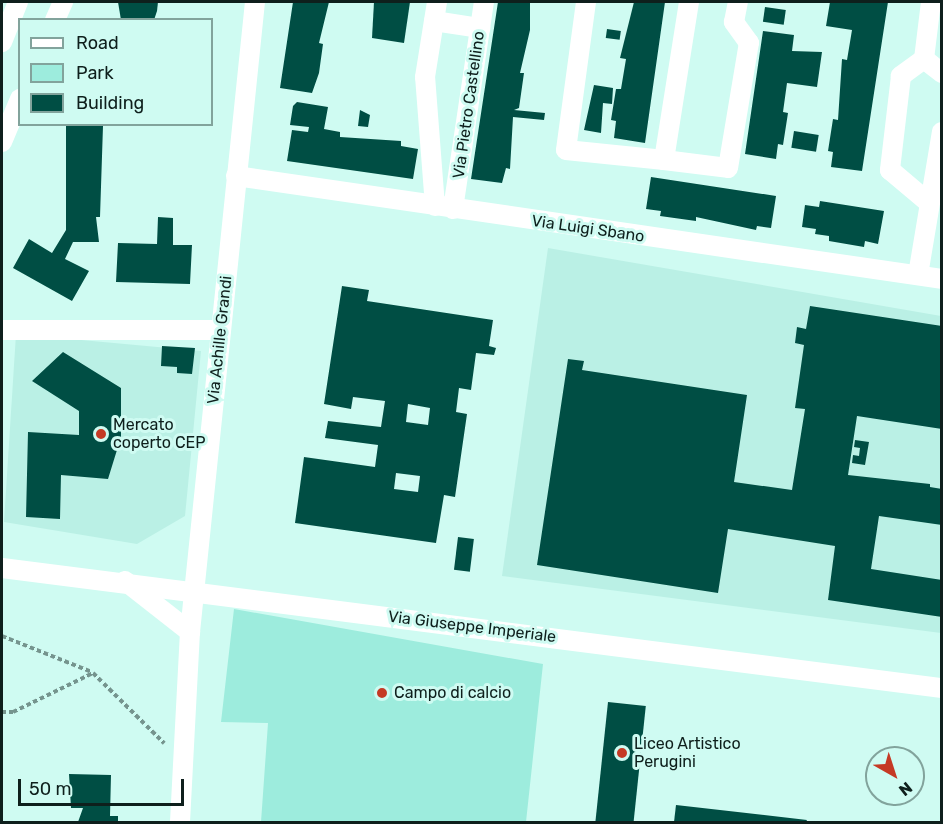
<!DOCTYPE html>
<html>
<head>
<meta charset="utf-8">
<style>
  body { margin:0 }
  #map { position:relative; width:943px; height:824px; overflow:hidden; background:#cffbf2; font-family:Rubik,sans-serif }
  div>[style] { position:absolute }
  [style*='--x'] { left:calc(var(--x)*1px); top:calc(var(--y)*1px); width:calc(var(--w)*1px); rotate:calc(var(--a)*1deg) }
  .built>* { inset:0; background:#baf0e5 }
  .green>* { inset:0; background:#9decdd }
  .building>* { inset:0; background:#004e44; transform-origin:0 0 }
  .path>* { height:4px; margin-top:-2px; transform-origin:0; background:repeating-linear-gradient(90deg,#75948e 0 4.5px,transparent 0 7.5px) }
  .street>* { height:20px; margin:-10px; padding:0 10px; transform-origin:10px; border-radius:10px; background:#fff }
  .dots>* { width:16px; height:16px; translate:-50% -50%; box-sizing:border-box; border:3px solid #cffbf2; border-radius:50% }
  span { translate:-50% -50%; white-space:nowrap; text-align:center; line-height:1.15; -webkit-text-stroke:6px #cffbf2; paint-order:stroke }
  .street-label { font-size:16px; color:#0e1f1c }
  .poi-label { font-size:16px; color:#0e1f1c }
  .left { translate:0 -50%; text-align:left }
  .frame { position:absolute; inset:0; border:3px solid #0e1f1c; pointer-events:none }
  .legend { position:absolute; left:18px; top:18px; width:195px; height:108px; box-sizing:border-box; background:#cffbf2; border:2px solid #82a39c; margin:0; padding:8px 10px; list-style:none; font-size:18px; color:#0e1f1c }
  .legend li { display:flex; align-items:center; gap:12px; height:30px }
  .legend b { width:30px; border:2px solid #82a39c }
  .north { position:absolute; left:865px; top:746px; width:60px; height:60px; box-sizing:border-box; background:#cffbf2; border:2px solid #82a39c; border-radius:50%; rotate:141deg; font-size:16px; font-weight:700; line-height:24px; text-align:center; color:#0e1f1c }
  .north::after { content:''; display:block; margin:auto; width:21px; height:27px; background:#c53a25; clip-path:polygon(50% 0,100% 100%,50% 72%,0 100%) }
  .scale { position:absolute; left:18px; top:779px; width:166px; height:27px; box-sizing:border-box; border:3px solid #0e1f1c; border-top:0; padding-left:8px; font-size:18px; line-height:21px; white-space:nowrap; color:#0e1f1c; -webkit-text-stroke:4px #cffbf2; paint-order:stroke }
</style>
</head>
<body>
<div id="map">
  <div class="built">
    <div style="clip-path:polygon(548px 248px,941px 316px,941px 633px,502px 576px)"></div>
    <div style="clip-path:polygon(16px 334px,201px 351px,185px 516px,137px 544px,4px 522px)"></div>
  </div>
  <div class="green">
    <div style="clip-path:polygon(234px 609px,543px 664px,526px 822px,261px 822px,268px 723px,221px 722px)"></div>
  </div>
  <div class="building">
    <div style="clip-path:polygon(118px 2px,158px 2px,157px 11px,154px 20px,121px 20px)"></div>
    <div style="clip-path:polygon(293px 2px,329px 2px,319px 43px,323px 44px,319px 73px,312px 93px,280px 88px)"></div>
    <div style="clip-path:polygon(374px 2px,410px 2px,404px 43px,372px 38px)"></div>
    <div style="clip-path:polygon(498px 2px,530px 2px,530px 30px,520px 73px,524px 73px,519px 108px,514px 110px,545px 113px,544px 120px,513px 117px,510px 169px,506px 168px,502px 183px,471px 179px)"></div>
    <div style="clip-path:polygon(634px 2px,665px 2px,645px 143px,614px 138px,616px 121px,611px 120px,616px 89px,621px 89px,626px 59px,620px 58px)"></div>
    <div style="clip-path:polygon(830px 2px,888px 2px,862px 171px,831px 167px,833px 152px,828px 151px,833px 119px,838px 120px,842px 59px,847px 60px,852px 30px,826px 26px)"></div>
    <div style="left:765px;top:7px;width:21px;height:15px;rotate:8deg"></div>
    <div style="left:607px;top:29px;width:14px;height:9px;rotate:8deg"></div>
    <div style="clip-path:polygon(763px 31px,794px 35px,792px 51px,822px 52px,817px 87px,787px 83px,783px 112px,788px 113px,783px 145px,778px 144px,776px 159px,745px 154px)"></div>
    <div style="clip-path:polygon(594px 85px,613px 88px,612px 104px,603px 103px,601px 133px,584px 130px)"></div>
    <div style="clip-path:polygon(297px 102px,328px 107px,324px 129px,340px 132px,340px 137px,401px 141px,401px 146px,418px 149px,413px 179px,287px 161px,292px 130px,308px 132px,309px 127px,290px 125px,293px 106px)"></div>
    <div style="clip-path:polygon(360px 110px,370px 115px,368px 127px,358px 126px)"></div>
    <div style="clip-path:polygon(66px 124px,103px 126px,100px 217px,96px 217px,99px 242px,73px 242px,65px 259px,89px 271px,72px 301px,13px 268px,29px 239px,52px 253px,66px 230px)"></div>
    <div style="left:794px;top:131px;width:25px;height:17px;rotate:9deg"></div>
    <div style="clip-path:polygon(651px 177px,776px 196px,771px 228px,757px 226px,756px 230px,696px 217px,696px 221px,660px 216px,661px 211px,646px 209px)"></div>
    <div style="clip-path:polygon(820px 201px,884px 211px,878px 244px,865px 241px,864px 247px,829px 241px,829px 236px,815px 234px,816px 229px,802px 227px,805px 205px,819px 207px)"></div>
    <div style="clip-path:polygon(158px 217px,173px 218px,173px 245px,192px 245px,190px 284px,116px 282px,118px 243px,157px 244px)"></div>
    <div style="clip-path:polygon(evenodd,342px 286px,369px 290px,367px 301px,493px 320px,489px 346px,496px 348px,494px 355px,476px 353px,471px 390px,459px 388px,456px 412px,467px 414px,455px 497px,444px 495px,436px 543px,295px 523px,304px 457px,375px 467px,378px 445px,325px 438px,328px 421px,381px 427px,385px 401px,353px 397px,351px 409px,324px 404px,342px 286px,408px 404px,430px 408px,428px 425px,406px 422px,408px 404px,342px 286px,396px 473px,420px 476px,418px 492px,394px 489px,396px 473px)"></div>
    <div style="clip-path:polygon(810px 306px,942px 326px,942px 429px,857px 416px,848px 475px,930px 484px,930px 487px,942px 489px,942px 525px,879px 516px,871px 569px,942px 580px,942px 617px,828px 600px,835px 546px,728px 529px,718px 593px,537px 565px,568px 359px,584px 361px,582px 370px,747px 395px,734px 482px,792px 490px,805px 409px,795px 408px,804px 345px,795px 343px,797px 327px,806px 329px)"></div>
    <div style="clip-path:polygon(162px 346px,195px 348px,192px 374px,177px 373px,177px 367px,161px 366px)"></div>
    <div style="clip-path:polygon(63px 352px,121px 388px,121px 437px,108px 479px,61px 475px,60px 519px,26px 517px,28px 432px,79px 435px,79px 411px,32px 381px)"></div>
    <div style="clip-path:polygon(855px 440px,869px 442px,865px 465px,852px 463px,853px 455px,859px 456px,860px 448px,854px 447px)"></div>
    <div style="left:458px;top:537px;width:16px;height:33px;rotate:7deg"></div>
    <div style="left:608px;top:702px;width:38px;height:121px;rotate:6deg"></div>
    <div style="clip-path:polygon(69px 774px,111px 775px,110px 816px,118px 816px,118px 822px,78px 822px,83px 808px,71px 808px)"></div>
    <div style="clip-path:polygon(676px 805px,807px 820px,806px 822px,674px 822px)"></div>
  </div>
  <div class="path">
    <div style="--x:2;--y:636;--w:97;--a:21.8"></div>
    <div style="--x:2;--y:712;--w:11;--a:0"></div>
    <div style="--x:13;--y:712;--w:89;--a:-26"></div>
    <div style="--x:93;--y:673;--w:100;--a:44.6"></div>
  </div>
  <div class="street">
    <div style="--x:586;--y:2;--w:149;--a:97.7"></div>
    <div style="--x:566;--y:150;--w:99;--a:5.8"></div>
    <div style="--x:689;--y:2;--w:160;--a:99"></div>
    <div style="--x:664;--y:160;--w:64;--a:7.1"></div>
    <div style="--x:728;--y:168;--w:127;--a:-80.5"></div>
    <div style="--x:749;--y:43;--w:26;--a:-126"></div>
    <div style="--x:734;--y:22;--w:20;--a:-79"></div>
    <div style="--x:55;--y:20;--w:20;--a:-66"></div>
    <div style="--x:434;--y:21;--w:47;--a:8.7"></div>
    <div style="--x:2;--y:42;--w:43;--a:-68.2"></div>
    <div style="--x:924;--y:59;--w:29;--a:144"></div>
    <div style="--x:901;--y:76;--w:95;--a:96.7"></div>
    <div style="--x:890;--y:170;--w:51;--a:40.2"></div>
    <div style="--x:924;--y:59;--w:57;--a:-83"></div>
    <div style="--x:924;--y:59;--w:23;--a:38"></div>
    <div style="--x:2;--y:142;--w:47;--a:-67.3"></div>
    <div style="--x:236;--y:176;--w:713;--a:8.3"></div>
    <div style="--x:435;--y:206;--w:129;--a:-94.4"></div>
    <div style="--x:425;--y:77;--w:76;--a:-80.9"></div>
    <div style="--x:453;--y:209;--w:209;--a:-81.5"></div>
    <div style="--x:918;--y:275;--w:145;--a:-80.5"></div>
    <div style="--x:2;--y:330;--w:219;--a:0"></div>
    <div style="--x:2;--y:568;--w:948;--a:7.28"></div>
    <div style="--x:125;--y:581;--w:83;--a:38.1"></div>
    <div style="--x:180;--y:822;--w:190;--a:-87"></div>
    <div style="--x:190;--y:632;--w:633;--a:-84.11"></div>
  </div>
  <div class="dots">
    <div style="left:101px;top:434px;background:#c53a25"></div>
    <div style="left:382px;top:693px;background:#c53a25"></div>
    <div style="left:622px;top:753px;background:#c53a25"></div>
  </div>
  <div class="street-label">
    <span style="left:469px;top:105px;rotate:-82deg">Via Pietro Castellino</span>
    <span style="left:588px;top:229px;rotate:8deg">Via Luigi Sbano</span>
    <span style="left:220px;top:340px;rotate:-84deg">Via Achille Grandi</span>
    <span style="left:472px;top:627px;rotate:7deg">Via Giuseppe Imperiale</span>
  </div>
  <div class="poi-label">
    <span class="left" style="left:113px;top:434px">Mercato<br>coperto CEP</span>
    <span class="left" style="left:394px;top:693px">Campo di calcio</span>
    <span class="left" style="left:634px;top:753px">Liceo Artistico<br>Perugini</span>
  </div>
  <div class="frame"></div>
  <ul class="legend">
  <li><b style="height:8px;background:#fff"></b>Road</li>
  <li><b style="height:16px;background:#9decdd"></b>Park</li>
  <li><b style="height:16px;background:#004e44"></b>Building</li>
  </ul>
  <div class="north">N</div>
  <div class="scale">50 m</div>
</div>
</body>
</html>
